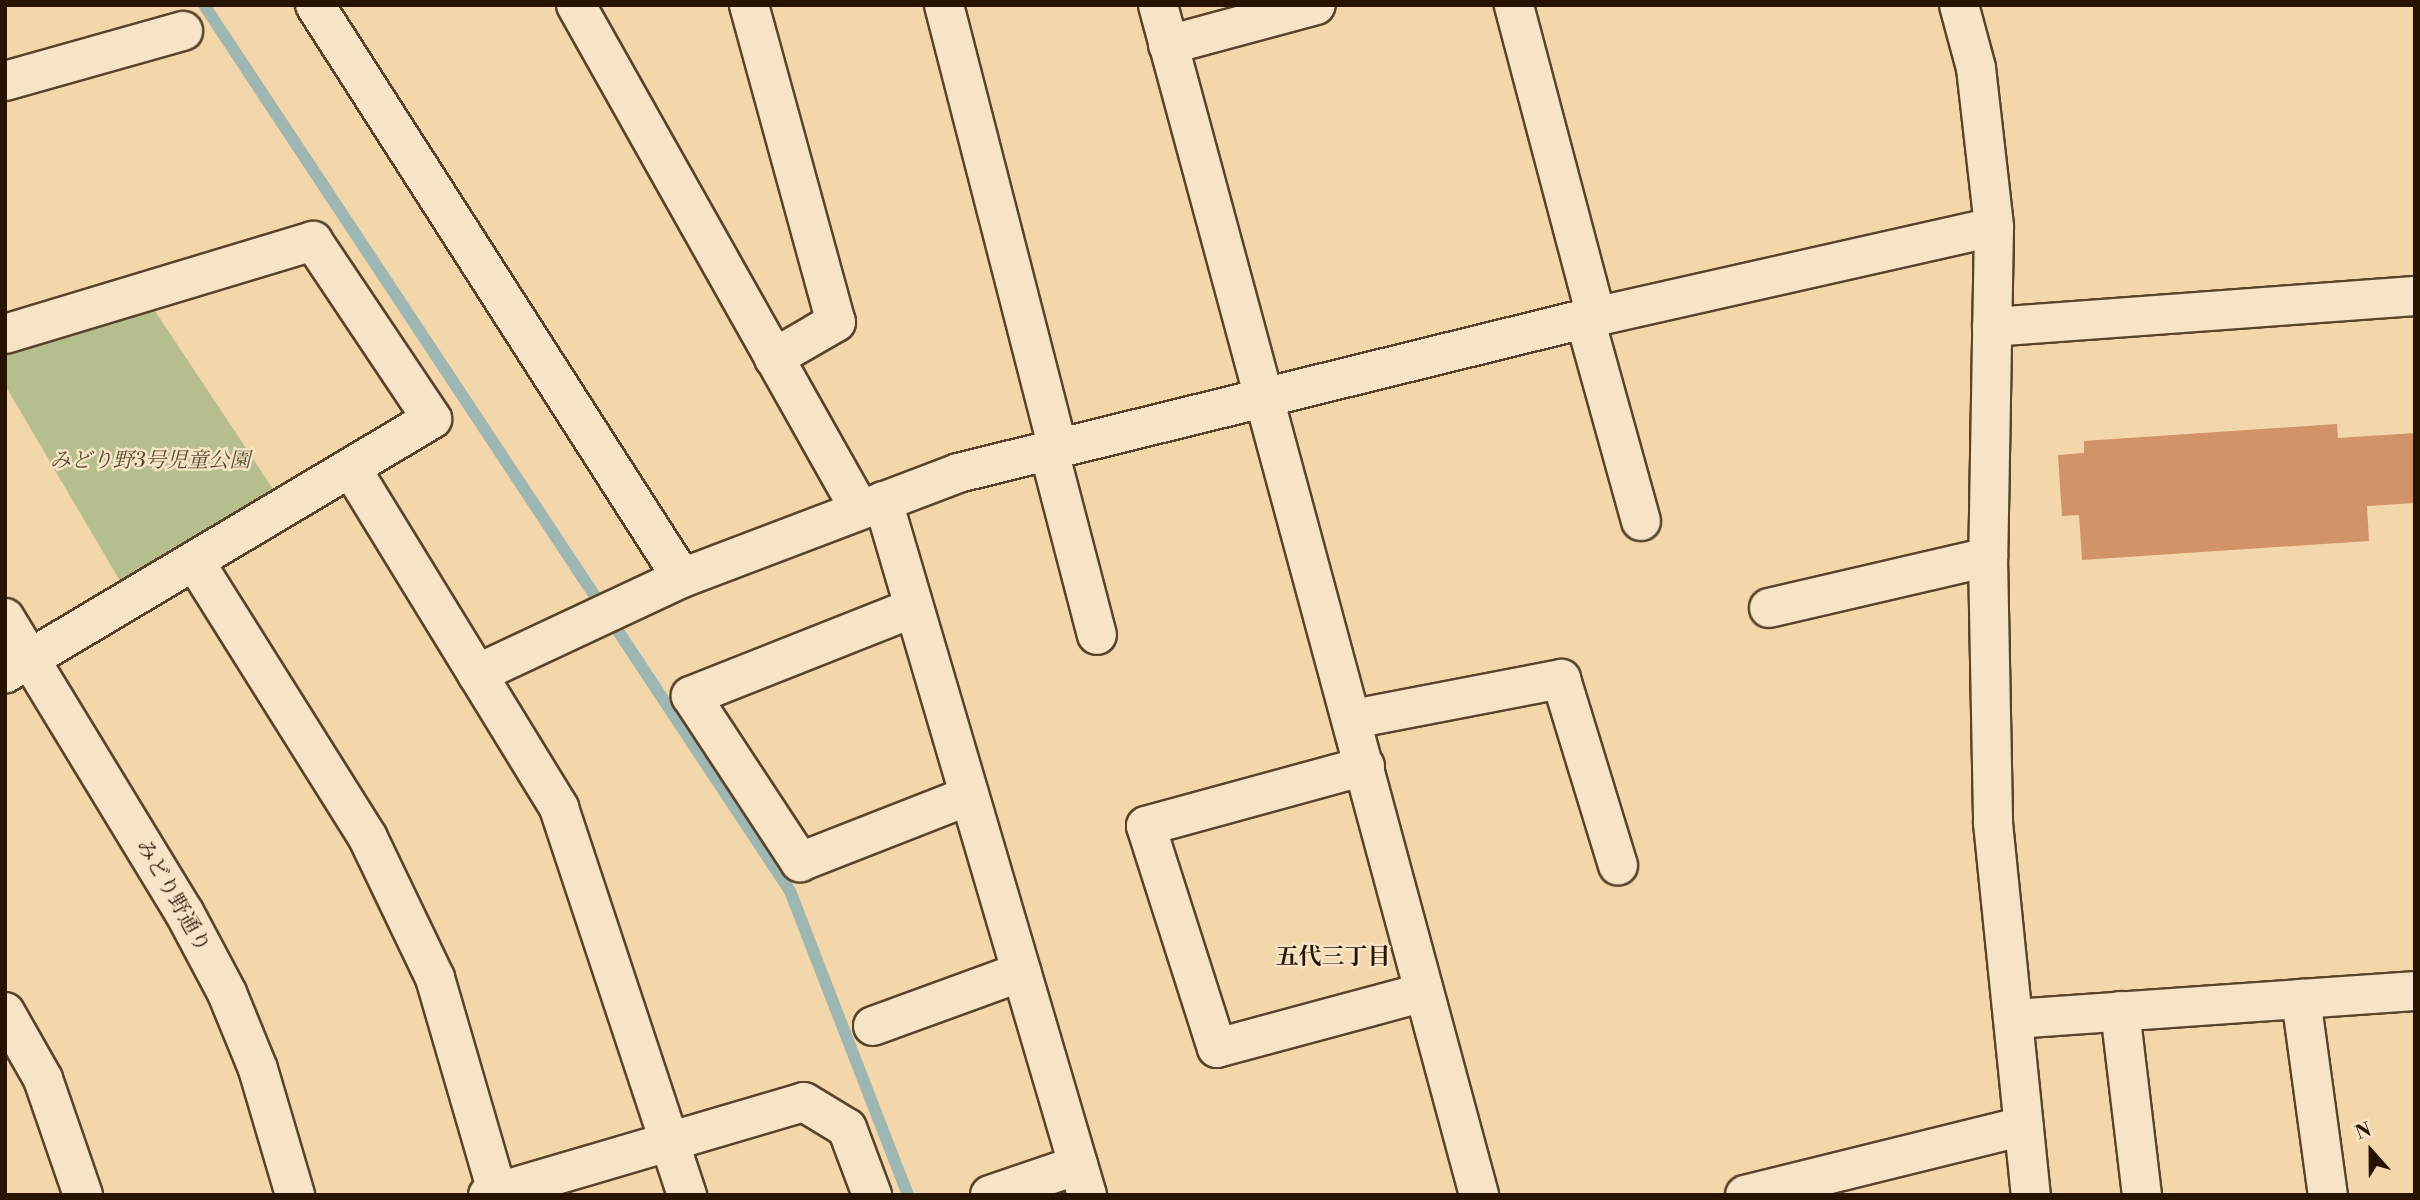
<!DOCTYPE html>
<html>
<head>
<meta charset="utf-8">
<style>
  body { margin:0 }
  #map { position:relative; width:2420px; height:1200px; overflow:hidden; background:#f3d6a9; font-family:"Libre Bodoni","Noto Serif JP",serif }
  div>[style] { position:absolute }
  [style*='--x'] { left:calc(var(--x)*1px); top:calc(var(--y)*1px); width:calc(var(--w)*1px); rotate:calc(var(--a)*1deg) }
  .green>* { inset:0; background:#b4bf8d }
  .stream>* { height:12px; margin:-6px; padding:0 6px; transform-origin:6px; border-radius:6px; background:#9eb7b2 }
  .building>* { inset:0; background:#d19367 }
  .roads { filter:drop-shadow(2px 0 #59442b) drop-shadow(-2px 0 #59442b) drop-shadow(0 2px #59442b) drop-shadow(0 -2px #59442b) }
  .minor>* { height:38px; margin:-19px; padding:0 19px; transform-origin:19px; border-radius:19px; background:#f7e4c7 }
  span { translate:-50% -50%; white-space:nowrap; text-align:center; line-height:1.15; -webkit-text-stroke:5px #f7e4c7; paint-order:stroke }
  .park-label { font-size:21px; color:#584f32; font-style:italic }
  .street-label { font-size:21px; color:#261301 }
  .neighbourhood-label { font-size:23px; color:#261301; font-weight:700 }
  .frame { position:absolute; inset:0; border:7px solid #261301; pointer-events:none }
  .north { position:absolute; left:2336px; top:1116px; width:70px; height:70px; -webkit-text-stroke:5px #f7e4c7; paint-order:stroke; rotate:339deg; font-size:19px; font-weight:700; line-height:28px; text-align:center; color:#261301 }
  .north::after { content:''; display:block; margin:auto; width:24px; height:32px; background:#261301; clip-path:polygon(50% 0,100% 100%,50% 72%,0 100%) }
</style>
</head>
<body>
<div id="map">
  <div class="green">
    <div style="clip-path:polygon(155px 311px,273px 489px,120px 581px,5px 385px,5px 352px)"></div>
  </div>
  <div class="stream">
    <div style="--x:204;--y:5;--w:1062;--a:56.52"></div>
    <div style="--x:790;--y:891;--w:326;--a:68.8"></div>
  </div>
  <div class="building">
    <div style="clip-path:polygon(2337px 424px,2338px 438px,2415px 433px,2415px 503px,2367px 506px,2369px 541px,2082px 560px,2079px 515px,2062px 516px,2058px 455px,2084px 453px,2084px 441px)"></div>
  </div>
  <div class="roads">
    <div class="minor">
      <div style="--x:315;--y:5;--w:680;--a:57.36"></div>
      <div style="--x:682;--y:578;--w:295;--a:-20.8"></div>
      <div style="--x:958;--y:473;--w:657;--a:-13.82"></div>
      <div style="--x:1596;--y:316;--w:322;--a:-104.8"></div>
      <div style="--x:576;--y:5;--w:579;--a:60.65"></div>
      <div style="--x:749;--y:5;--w:329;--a:74.7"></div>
      <div style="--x:836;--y:322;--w:72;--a:149.9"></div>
      <div style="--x:944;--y:5;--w:458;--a:75.6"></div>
      <div style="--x:1158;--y:5;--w:1233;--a:74.9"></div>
      <div style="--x:1959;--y:5;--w:65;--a:74.9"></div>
      <div style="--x:1976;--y:68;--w:160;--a:83.5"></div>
      <div style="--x:1994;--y:227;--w:330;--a:91"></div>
      <div style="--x:1988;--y:557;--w:266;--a:88.9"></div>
      <div style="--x:1993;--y:823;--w:374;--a:84.2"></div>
      <div style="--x:1168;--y:45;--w:153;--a:-15.1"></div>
      <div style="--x:5;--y:81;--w:185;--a:-15.7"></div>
      <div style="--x:1992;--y:327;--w:424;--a:-4.2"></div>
      <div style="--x:5;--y:334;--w:322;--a:-16.8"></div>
      <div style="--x:313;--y:241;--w:214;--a:56.2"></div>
      <div style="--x:432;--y:419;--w:497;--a:149.2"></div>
      <div style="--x:1049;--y:451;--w:190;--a:75.4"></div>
      <div style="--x:351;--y:468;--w:399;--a:58.5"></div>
      <div style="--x:559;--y:808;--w:408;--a:71.7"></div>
      <div style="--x:883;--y:501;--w:723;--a:73.62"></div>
      <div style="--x:1641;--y:521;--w:210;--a:-105.5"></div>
      <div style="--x:1585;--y:319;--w:419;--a:-12.7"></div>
      <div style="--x:195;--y:562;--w:326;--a:57.9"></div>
      <div style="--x:368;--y:838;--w:155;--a:64.4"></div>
      <div style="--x:435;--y:978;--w:226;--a:73.8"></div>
      <div style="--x:913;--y:608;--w:239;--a:158.4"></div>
      <div style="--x:691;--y:696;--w:199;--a:56.7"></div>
      <div style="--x:800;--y:862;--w:180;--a:-21.4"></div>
      <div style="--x:1769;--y:608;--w:225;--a:-13.1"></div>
      <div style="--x:5;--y:618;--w:344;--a:58.7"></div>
      <div style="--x:184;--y:912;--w:92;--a:62"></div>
      <div style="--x:227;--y:993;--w:82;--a:67.8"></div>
      <div style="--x:258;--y:1069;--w:131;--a:73.6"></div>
      <div style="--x:477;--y:674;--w:226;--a:-25.1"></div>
      <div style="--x:1353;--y:719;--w:212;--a:-10.9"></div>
      <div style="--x:1561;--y:679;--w:195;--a:73"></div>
      <div style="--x:1365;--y:766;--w:227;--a:164.7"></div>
      <div style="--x:1146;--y:826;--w:233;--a:72.3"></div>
      <div style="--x:1217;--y:1048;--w:214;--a:-15.1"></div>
      <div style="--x:2301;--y:999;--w:114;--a:-4"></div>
      <div style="--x:2120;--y:1011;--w:185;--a:83.2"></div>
      <div style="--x:5;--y:1012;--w:77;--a:60.4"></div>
      <div style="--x:43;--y:1079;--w:123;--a:71"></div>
      <div style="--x:2015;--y:1019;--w:287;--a:-4"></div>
      <div style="--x:2301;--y:999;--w:198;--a:82.2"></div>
      <div style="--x:873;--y:1026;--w:158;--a:-20"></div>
      <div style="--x:488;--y:1195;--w:329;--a:-16.4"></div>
      <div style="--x:804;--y:1102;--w:50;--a:31.2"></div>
      <div style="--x:847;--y:1128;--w:72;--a:69.5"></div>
      <div style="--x:990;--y:1195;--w:93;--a:-18.8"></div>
      <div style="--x:1745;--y:1195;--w:287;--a:-13.9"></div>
    </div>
  </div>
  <div class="park-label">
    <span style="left:150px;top:461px">みどり野3号児童公園</span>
  </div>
  <div class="street-label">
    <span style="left:173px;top:896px;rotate:60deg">みどり野通り</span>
  </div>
  <div class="neighbourhood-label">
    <span style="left:1333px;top:957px">五代三丁目</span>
  </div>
  <div class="frame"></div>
  <div class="north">N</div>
</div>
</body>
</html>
